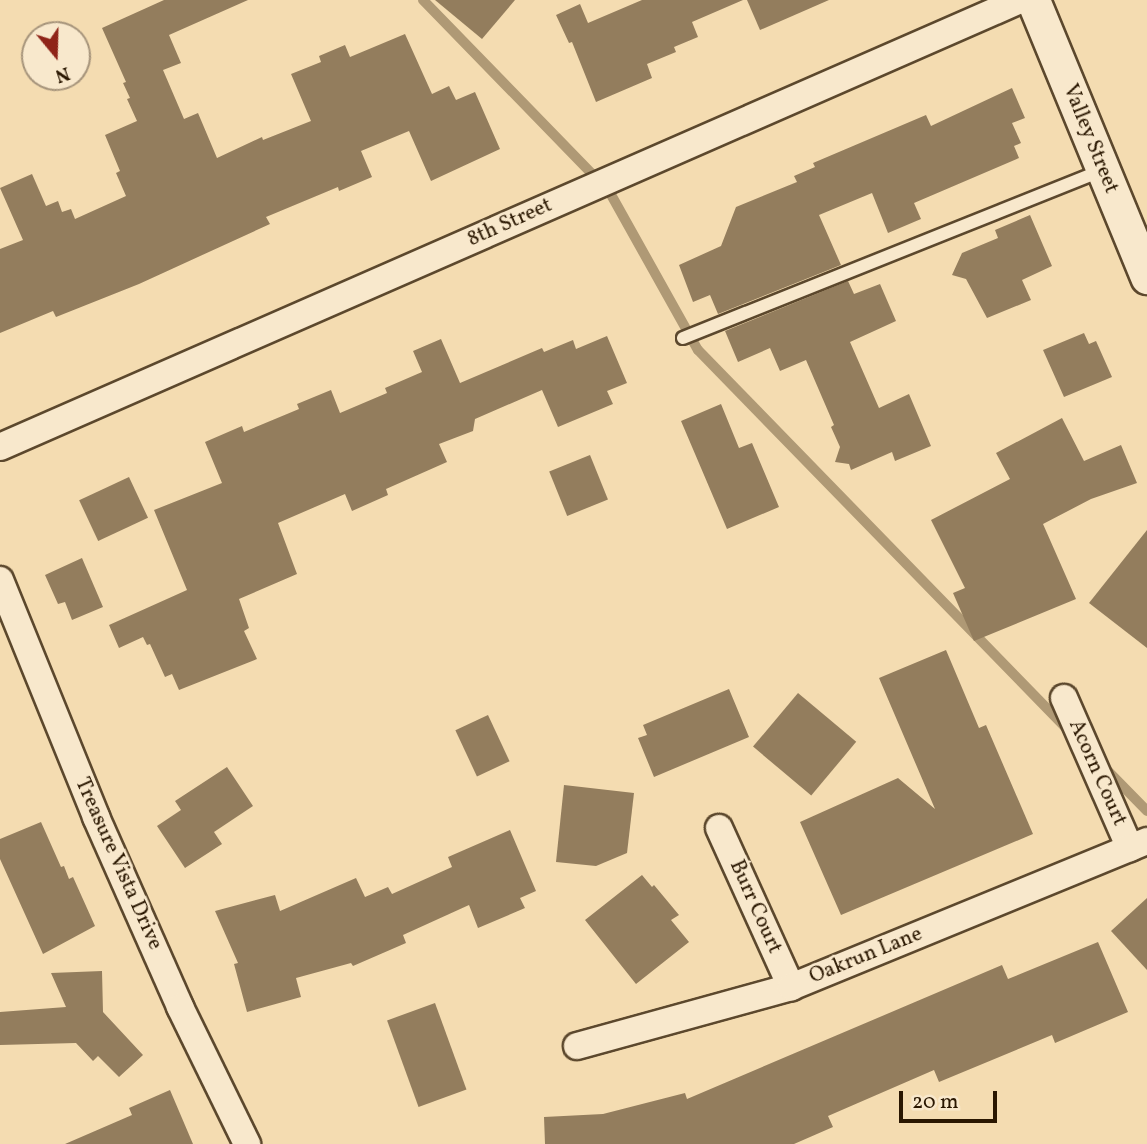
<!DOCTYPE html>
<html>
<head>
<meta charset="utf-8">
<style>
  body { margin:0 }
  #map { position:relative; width:1147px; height:1144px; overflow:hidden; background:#f4dcb1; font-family:Vollkorn,serif }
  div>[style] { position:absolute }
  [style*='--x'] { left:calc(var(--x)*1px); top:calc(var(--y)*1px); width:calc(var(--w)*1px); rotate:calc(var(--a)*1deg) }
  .stream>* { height:10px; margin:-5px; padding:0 5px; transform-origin:5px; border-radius:5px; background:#af9975 }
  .building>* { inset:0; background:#937d5d; transform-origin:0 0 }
  .roads { filter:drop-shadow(2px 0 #5c482d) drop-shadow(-2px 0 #5c482d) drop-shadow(0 2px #5c482d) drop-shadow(0 -2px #5c482d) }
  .service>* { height:12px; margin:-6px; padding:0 6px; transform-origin:6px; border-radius:6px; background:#f8e8cc }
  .minor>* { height:26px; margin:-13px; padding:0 13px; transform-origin:13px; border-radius:13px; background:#f8e8cc }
  .tertiary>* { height:33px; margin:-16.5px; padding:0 16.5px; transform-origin:16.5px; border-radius:16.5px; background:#f8e8cc }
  span { translate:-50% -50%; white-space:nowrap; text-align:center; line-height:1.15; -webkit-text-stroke:5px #f8e8cc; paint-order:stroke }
  .street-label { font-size:21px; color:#2a1701 }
  .north { position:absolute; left:21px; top:21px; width:70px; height:70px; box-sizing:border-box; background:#f8e8cc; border:2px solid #a6947b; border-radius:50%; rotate:161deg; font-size:19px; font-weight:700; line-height:28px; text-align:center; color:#2a1701 }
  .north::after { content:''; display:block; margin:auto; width:24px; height:32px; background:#8f2418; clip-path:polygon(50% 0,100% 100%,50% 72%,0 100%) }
  .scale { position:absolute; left:899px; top:1091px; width:98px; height:32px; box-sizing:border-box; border:4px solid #2a1701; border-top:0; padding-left:9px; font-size:21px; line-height:24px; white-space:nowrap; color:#2a1701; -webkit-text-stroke:5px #f8e8cc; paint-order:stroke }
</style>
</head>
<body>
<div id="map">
  <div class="stream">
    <div style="--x:423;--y:0;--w:267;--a:45.8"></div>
    <div style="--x:609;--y:191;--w:182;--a:60.8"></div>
    <div style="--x:698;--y:350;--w:530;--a:45.76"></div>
    <div style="--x:1103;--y:766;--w:63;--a:45.6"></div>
  </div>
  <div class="building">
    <div style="clip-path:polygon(164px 0,248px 0,169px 35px,181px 63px,163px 70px,184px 119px,198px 113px,217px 158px,262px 137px,263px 140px,311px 121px,291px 74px,321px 62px,319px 56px,345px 45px,350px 57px,405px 34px,432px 94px,449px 86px,456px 100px,475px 92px,500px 149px,431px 181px,409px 131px,361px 151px,372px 177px,339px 191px,338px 187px,266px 217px,270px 224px,139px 284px,56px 317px,53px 311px,0 333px,0 249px,23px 240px,0 188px,32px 174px,46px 206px,58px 201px,62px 212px,71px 209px,75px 219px,126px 196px,116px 173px,120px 171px,105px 135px,137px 121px,127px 99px,130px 98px,123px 83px,126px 82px,102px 28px)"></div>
    <div style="clip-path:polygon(435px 0,515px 0,482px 39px)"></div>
    <div style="clip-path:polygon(642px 0,743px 0,692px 22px,698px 37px,674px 47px,676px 52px,647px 64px,652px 78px,596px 102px,572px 42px,569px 43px,556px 15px,580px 4px,588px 23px)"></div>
    <div style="clip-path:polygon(747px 0,829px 0,760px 30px)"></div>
    <div style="clip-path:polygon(1012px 88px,1025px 118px,1012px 123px,1021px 143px,1014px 146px,1019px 158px,914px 203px,921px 219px,888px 233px,872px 193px,819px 215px,841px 265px,718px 314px,710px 295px,693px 302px,679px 265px,721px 246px,736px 207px,797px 182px,794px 176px,815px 167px,813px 163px,926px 115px,931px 126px)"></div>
    <div style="clip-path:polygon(1030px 215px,1052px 266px,1022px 280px,1031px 300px,987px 318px,966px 279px,952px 275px,962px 253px,998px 238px,995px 230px)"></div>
    <div style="clip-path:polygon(848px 281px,854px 294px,880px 284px,896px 321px,850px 342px,879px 408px,909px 394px,931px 446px,895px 461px,892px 452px,851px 470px,849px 464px,835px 462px,840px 447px,831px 427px,834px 425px,806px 360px,780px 371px,770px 348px,738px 362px,725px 331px)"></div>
    <div style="clip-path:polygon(1084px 333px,1089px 344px,1096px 341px,1112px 377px,1064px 397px,1043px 350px)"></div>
    <div style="clip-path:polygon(607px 336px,627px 383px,607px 391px,613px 404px,558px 427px,542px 390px,475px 419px,473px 431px,439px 444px,447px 462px,386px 489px,388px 495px,352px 511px,345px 494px,278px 523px,297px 574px,239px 599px,249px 628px,244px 631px,257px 659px,179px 690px,172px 674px,165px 677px,150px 644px,147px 645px,143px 637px,119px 648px,109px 625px,187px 590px,154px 510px,222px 483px,205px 442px,242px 426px,244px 432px,299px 409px,297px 404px,331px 390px,340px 413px,387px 393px,385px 388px,422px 372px,413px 351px,441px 339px,460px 383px,542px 348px,544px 352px,573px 340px,576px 349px)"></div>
    <div style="clip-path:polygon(721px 404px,739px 448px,752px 443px,779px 507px,727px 529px,681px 421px)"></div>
    <div style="clip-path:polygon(1062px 418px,1084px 461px,1121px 445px,1137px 483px,1091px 499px,1043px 524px,1076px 599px,974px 641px,953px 593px,965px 588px,931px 520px,1010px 479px,996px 453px)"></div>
    <div style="left:590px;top:455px;width:48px;height:44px;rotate:68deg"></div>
    <div style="left:129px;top:477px;width:45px;height:55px;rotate:65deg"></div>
    <div style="clip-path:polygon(1147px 530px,1147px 648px,1089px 603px)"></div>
    <div style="clip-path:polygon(82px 558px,103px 607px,72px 620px,65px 602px,58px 604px,45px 575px)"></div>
    <div style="clip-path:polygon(946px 650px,979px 728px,986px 725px,1033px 834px,841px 915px,800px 822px,898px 778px,935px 809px,879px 678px)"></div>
    <div style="clip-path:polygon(729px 689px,749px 737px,654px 777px,638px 738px,647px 735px,643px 725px)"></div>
    <div style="left:798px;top:693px;width:76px;height:70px;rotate:40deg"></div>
    <div style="left:488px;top:715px;width:51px;height:36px;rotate:65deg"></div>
    <div style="clip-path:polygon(227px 767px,253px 806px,214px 832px,222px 844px,185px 868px,157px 826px,181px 810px,175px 801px)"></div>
    <div style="clip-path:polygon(564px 785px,634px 793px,627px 853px,596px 866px,556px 862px)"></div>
    <div style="clip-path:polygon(41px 822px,61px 867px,64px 866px,69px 879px,73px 877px,95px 926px,43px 954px,0 859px,0 839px)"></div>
    <div style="clip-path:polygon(510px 830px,536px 891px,520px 898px,525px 908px,478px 928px,469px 905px,403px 935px,406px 943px,353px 966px,351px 963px,296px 978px,301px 997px,247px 1012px,234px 964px,238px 963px,215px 911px,275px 895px,280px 911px,356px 878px,365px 897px,388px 887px,392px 894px,452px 867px,448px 857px)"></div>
    <div style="clip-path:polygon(642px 875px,652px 887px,654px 885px,679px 915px,671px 920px,689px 942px,636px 984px,585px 920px)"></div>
    <div style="clip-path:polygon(1147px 898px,1147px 970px,1111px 931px)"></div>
    <div style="clip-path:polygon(1098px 942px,1128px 1012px,1055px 1043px,1052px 1035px,939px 1082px,934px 1070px,828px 1116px,833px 1127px,794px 1144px,545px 1144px,544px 1117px,603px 1114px,685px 1093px,687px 1099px,1002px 965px,1008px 979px)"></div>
    <div style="clip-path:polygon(102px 971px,103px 1012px,143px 1055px,119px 1077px,98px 1056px,93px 1061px,76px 1043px,0 1045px,0 1012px,66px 1007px,51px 973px)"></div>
    <div style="left:435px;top:1003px;width:92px;height:51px;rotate:70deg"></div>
    <div style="clip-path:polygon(170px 1090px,193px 1144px,65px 1144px,132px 1115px,129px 1108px)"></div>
  </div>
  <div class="roads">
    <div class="service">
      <div style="--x:683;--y:338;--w:452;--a:-21.8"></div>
    </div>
    <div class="minor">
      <div style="--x:0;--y:447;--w:1114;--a:-23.66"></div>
      <div style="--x:0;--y:580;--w:256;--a:67.9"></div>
      <div style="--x:96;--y:817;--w:208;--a:66.1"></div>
      <div style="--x:180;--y:1007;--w:153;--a:63.9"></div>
      <div style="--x:1064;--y:698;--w:164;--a:66.3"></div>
      <div style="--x:719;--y:828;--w:175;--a:65.6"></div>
      <div style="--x:577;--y:1046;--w:222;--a:-15.4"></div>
      <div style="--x:791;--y:987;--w:385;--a:-22.3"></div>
    </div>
    <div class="tertiary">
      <div style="--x:1033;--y:0;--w:300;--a:67.6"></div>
    </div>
  </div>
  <div class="street-label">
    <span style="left:1090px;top:139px;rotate:68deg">Valley Street</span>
    <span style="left:510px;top:223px;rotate:-24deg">8th Street</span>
    <span style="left:1097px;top:773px;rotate:66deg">Acorn Court</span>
    <span style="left:118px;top:864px;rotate:66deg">Treasure Vista Drive</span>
    <span style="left:755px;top:907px;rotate:66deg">Burr Court</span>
    <span style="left:866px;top:956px;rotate:-22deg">Oakrun Lane</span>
  </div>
  <div class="north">N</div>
  <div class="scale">20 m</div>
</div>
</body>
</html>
